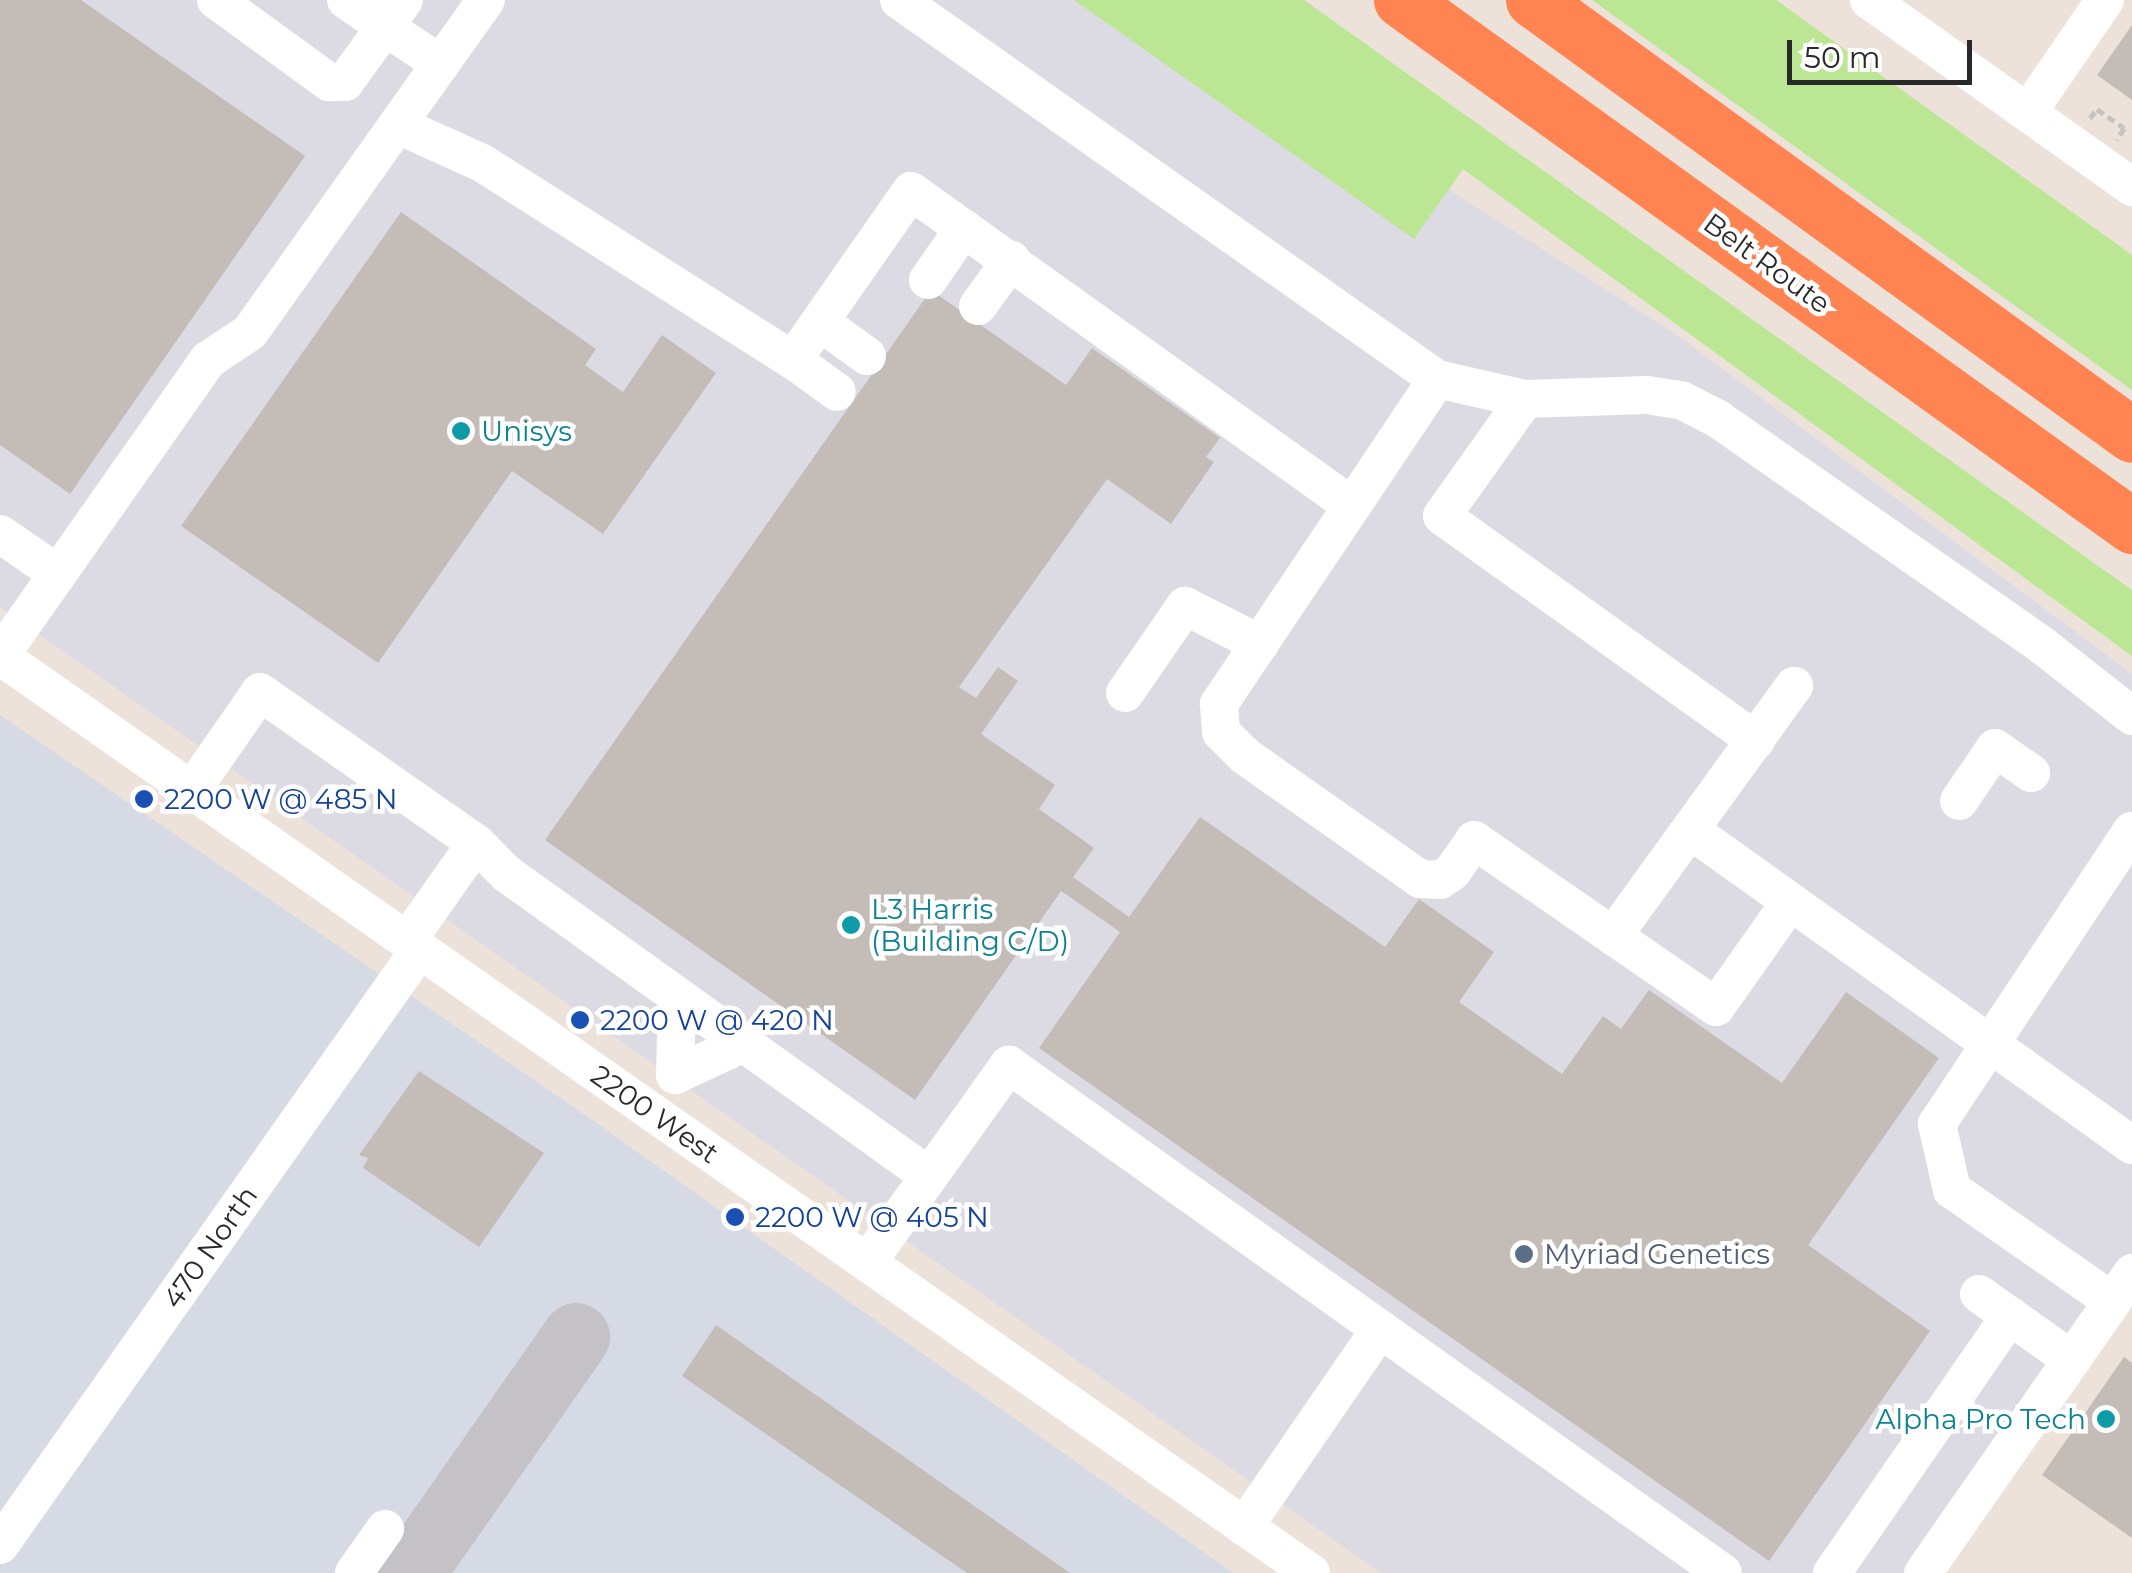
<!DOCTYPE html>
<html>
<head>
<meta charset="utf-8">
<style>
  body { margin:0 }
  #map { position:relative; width:2132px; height:1573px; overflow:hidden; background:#ece2da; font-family:Montserrat,sans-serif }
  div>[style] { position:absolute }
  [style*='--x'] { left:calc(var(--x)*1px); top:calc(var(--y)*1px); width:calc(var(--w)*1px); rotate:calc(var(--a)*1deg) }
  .industrial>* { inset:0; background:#dcdbe4 }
  .airport>* { inset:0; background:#d5dae5 }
  .green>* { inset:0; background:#bbe693 }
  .taxiway>* { height:68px; margin:-34px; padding:0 34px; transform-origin:34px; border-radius:34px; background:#c4c2c7 }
  .building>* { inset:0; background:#c4bcb7 }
  .path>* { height:5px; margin-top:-2.5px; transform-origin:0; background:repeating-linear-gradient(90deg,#c3c3c3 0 8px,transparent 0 13px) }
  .minor>* { height:38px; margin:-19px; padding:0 19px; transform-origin:19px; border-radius:19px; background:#fff }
  .highway>* { height:55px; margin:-27.5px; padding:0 27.5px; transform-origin:27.5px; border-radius:27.5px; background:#ff8452 }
  .dots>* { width:28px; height:28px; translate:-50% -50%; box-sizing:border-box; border:5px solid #fff; border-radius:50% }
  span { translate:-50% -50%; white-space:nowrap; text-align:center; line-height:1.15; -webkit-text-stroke:9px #fff; paint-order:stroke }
  .street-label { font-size:28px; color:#292929 }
  .culture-label { font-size:28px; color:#0d838f }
  .left { translate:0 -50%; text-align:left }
  .right { translate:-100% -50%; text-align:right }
  .transit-label { font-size:28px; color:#164399 }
  .service-label { font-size:28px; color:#4e5e75 }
  .scale { position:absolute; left:1787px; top:40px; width:185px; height:45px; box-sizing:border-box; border:5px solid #292929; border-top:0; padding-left:12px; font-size:30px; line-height:35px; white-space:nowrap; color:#292929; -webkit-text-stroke:8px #fff; paint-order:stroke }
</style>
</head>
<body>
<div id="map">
  <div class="industrial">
    <div style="clip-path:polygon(0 0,1151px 0,1674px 333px,2132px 674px,2132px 1270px,1918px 1573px,1381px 1573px,0 607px)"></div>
  </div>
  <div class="airport">
    <div style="clip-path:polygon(0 715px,578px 1110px,1233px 1573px,0 1573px)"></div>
  </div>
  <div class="green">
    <div style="clip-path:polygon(1074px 0,1304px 0,2132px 590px,2132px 656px,1463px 169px,1414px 239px)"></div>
    <div style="clip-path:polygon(1592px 0,1776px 0,2132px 255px,2132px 390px)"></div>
  </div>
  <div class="taxiway">
    <div style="--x:411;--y:1573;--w:288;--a:-55"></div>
  </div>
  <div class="building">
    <div style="clip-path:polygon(0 0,81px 0,305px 156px,70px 494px,0 445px)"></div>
    <div style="clip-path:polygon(2132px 25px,2132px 100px,2097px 75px)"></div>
    <div style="clip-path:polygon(401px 212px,596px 349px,585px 365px,623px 392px,662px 335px,716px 373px,603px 534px,512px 471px,378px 663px,181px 526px)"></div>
    <div style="clip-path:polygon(931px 290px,1066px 385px,1092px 348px,1220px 438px,1206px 457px,1214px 462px,1171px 524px,1107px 479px,959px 687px,976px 698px,998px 667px,1018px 681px,981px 734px,1055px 785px,1039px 809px,1094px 848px,1073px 877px,1129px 917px,1200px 817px,1385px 947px,1419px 899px,1494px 952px,1459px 1002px,1562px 1074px,1603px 1016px,1621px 1029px,1649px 990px,1782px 1083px,1846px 992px,1939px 1058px,1808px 1245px,1930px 1331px,1769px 1561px,1039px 1048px,1120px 932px,1061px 891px,915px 1100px,545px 840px)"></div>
    <div style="clip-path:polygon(419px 1071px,544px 1153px,479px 1247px,363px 1168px,368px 1158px,359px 1155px)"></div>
    <div style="clip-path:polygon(716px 1325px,1070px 1573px,967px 1573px,682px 1376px)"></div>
    <div style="clip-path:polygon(2124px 1357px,2132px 1363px,2132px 1538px,2042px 1475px)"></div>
  </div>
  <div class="path">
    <div style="--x:2090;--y:118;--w:11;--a:-52"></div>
    <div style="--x:2097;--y:109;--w:33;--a:35"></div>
    <div style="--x:2124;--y:128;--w:14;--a:120"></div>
  </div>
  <div class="minor">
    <div style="--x:216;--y:0;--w:140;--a:36"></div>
    <div style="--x:329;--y:82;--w:16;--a:0"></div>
    <div style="--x:345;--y:82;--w:68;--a:-54"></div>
    <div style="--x:385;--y:27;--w:67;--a:33.5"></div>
    <div style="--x:346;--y:0;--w:47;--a:34.7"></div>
    <div style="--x:385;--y:27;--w:33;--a:-55"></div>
    <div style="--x:899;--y:0;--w:658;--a:35.16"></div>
    <div style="--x:1437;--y:379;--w:90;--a:12.8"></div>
    <div style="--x:1525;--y:399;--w:122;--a:-1.9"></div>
    <div style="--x:1647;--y:395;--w:36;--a:9"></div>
    <div style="--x:1683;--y:401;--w:39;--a:27"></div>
    <div style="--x:1718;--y:419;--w:396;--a:34.9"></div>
    <div style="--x:2043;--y:646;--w:113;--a:38.2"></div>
    <div style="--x:1869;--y:0;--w:323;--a:35.4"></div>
    <div style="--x:2028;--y:112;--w:136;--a:-55.5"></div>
    <div style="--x:398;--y:125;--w:92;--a:24.3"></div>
    <div style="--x:482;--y:163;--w:368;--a:32.4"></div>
    <div style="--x:793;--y:360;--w:206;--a:-55.1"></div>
    <div style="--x:911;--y:191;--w:542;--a:35.54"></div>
    <div style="--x:1352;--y:506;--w:239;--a:123.9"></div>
    <div style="--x:1219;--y:704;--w:28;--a:86"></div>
    <div style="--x:1221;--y:732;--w:34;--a:45"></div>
    <div style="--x:1245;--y:756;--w:214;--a:35.1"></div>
    <div style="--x:1420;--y:879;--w:20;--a:3"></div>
    <div style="--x:1440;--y:880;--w:14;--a:-34"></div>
    <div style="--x:1452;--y:872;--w:39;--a:-55"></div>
    <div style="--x:1474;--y:840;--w:294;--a:34.6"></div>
    <div style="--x:1716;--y:1007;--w:128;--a:-54.8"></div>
    <div style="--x:928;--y:280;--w:63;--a:-55.3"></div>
    <div style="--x:978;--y:306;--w:57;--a:-54.3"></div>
    <div style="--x:820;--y:322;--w:58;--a:35.9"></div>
    <div style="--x:793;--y:360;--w:54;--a:36"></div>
    <div style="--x:1525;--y:399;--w:143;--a:125.4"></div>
    <div style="--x:1442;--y:516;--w:386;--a:35.6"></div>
    <div style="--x:1352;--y:506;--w:153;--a:-56.2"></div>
    <div style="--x:0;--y:534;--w:70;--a:34.6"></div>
    <div style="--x:0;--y:656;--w:1600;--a:34.97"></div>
    <div style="--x:0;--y:656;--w:362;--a:-54.9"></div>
    <div style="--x:208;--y:360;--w:50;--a:-33.7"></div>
    <div style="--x:250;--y:332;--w:407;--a:-54.6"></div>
    <div style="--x:1125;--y:693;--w:106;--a:-55.4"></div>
    <div style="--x:1185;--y:606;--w:84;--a:26.9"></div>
    <div style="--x:192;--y:790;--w:119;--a:-55.2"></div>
    <div style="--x:260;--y:692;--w:264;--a:35"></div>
    <div style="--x:476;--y:843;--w:120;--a:125.1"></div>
    <div style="--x:1959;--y:801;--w:64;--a:-55.8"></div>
    <div style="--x:1995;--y:748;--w:44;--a:34.8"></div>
    <div style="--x:1690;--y:830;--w:543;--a:35.48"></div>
    <div style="--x:476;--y:843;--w:44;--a:45"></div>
    <div style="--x:507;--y:874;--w:519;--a:35.59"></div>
    <div style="--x:1613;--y:936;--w:309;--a:-54.1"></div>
    <div style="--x:677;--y:999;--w:76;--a:91.5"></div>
    <div style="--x:675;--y:1075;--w:72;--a:-24.8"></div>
    <div style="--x:867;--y:1263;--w:244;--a:-54.4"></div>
    <div style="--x:1009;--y:1065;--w:876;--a:35.43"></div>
    <div style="--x:1979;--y:1294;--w:114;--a:35.4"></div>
    <div style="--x:2112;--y:1301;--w:195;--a:-145.2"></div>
    <div style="--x:1952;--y:1190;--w:68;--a:-102.8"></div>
    <div style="--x:1937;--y:1124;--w:352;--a:-56.4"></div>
    <div style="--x:1244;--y:1527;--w:240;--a:-55.5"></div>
    <div style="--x:0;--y:1545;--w:729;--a:-54.83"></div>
    <div style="--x:354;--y:1573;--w:54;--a:-54.8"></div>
    <div style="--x:1832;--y:1573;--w:313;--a:-55.3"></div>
    <div style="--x:1923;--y:1573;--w:366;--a:-55.1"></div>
  </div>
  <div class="highway">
    <div style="--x:1401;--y:0;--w:901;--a:35.74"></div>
    <div style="--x:1533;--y:0;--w:740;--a:35.99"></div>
  </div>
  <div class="dots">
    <div style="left:461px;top:431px;background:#0f9aa8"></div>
    <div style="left:144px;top:799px;background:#1a4fb4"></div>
    <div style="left:851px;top:925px;background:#0f9aa8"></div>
    <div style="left:580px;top:1020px;background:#1a4fb4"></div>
    <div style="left:735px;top:1217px;background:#1a4fb4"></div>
    <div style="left:1524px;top:1254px;background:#5c6f8a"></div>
    <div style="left:2106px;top:1419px;background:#0f9aa8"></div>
  </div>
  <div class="street-label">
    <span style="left:1767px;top:263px;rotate:36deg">Belt Route</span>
    <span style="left:655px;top:1114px;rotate:35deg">2200 West</span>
    <span style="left:210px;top:1247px;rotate:-55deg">470 North</span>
  </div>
  <div class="culture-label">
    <span class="left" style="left:481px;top:431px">Unisys</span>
    <span class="left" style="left:871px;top:925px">L3 Harris<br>(Building C/D)</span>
    <span class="right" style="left:2086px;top:1419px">Alpha Pro Tech</span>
  </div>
  <div class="transit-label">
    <span class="left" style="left:164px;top:799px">2200 W @ 485 N</span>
    <span class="left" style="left:600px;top:1020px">2200 W @ 420 N</span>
    <span class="left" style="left:755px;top:1217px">2200 W @ 405 N</span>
  </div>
  <div class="service-label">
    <span class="left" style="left:1544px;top:1254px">Myriad Genetics</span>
  </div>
  <div class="scale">50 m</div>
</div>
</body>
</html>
